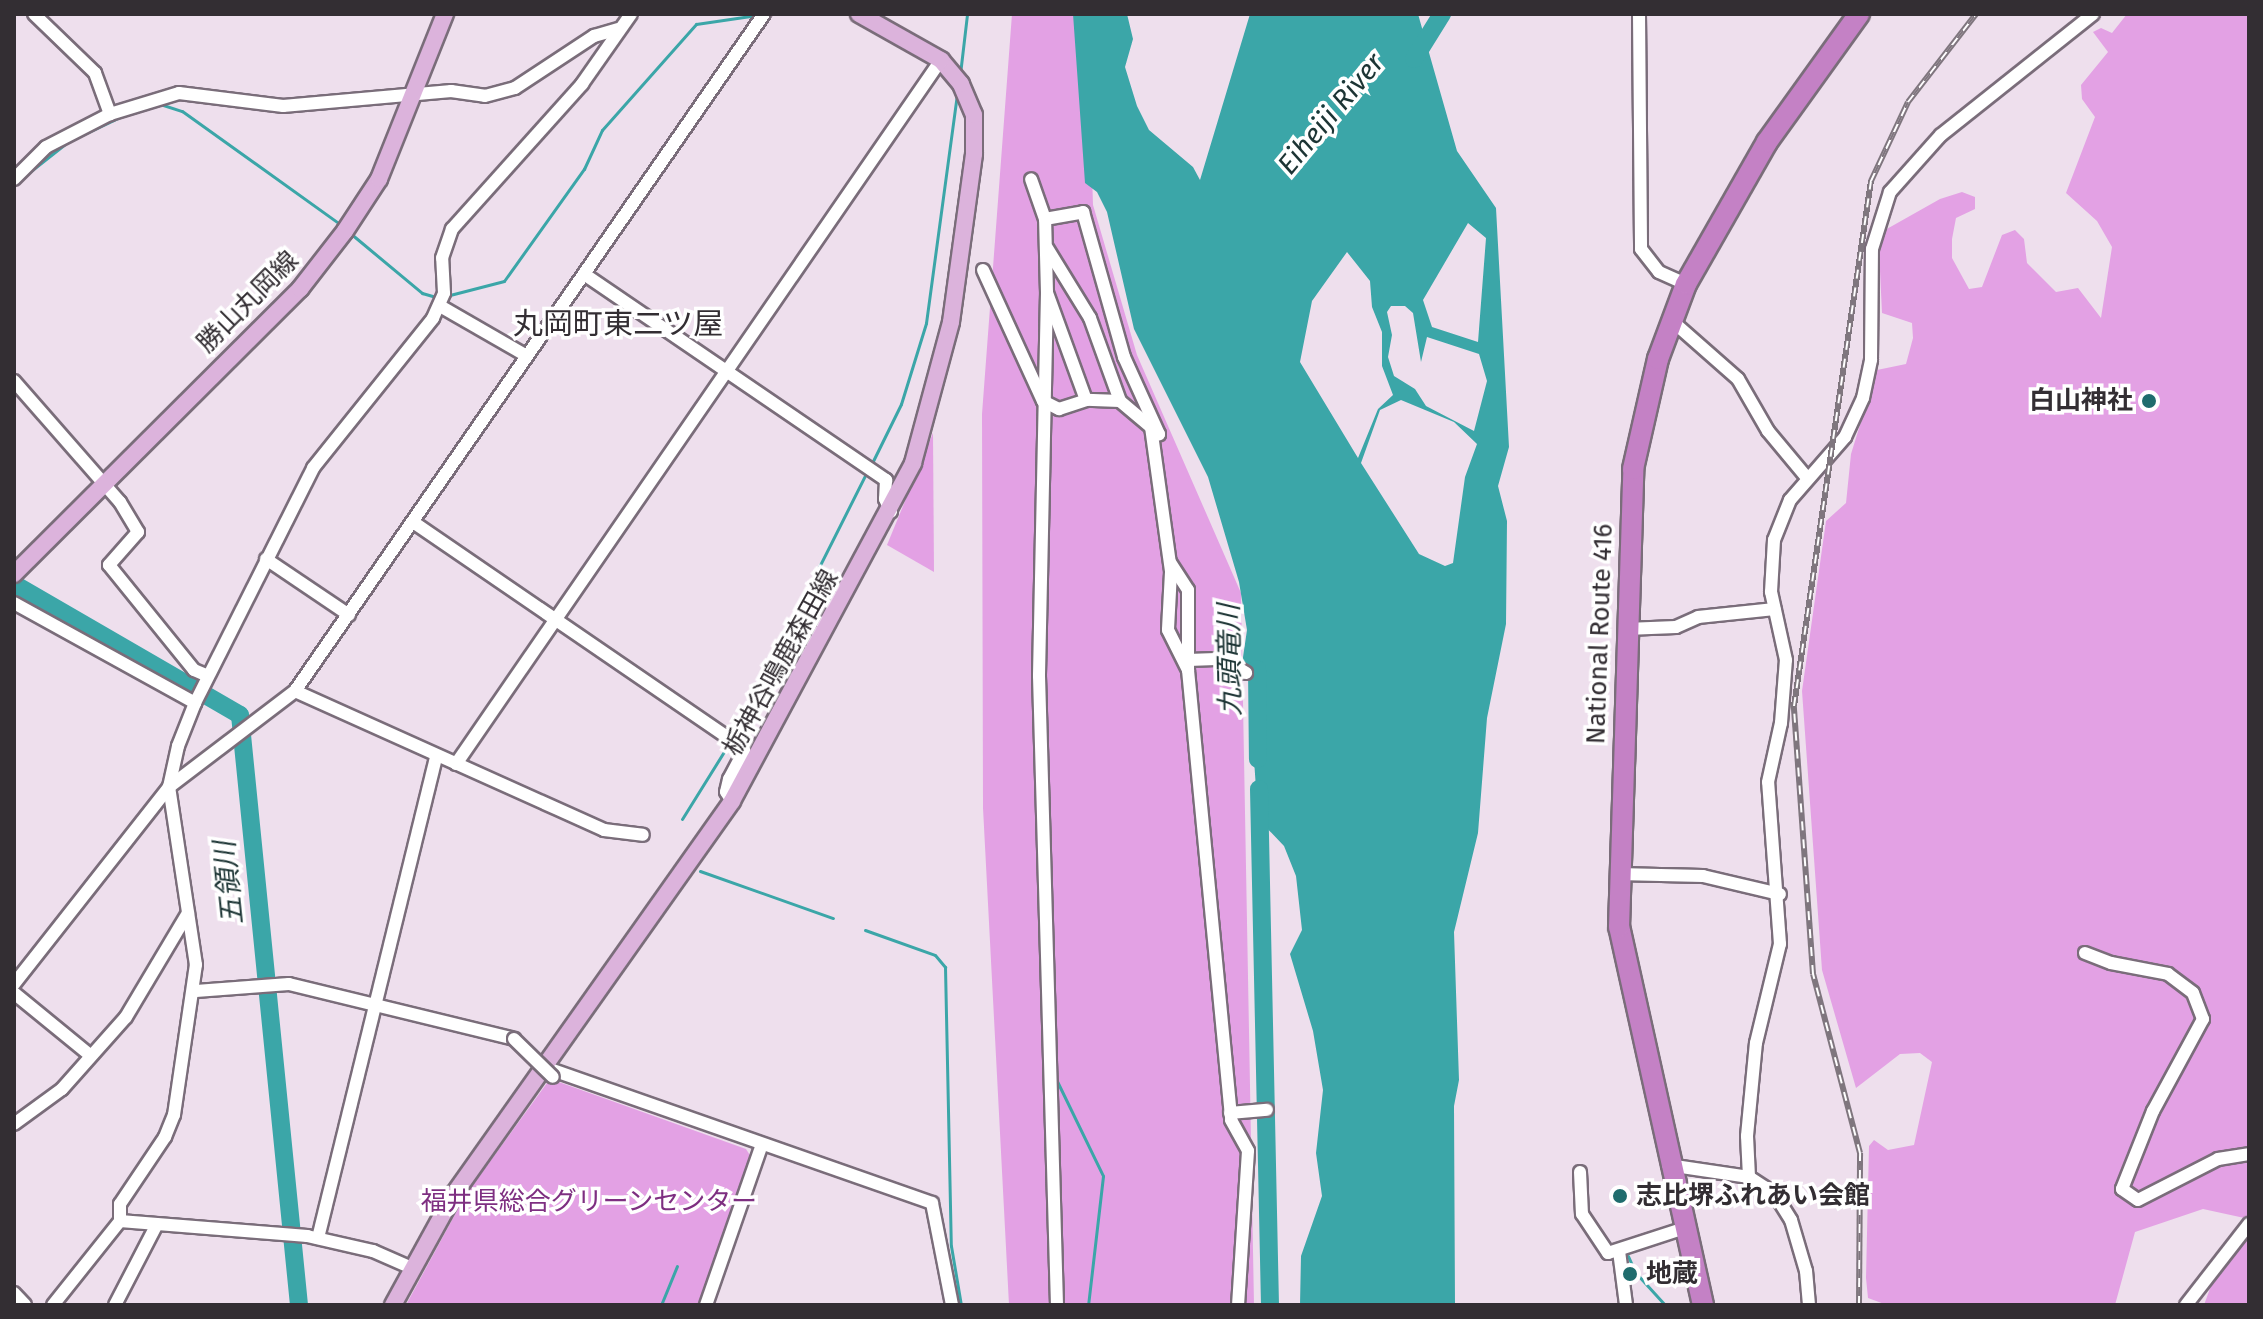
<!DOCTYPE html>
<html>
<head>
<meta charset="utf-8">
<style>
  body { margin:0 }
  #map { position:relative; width:2263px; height:1319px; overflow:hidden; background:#eedfed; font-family:"Fira Sans","Noto Sans JP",sans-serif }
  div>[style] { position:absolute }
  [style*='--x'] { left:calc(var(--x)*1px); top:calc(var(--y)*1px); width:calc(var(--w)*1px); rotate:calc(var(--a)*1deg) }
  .green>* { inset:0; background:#e3a1e4 }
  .water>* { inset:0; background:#3ba6a8 }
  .stream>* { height:3px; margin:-1.5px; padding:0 1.5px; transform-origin:1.5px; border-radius:1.5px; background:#3ba6a8 }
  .river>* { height:18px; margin:-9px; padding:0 9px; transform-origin:9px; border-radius:9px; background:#3ba6a8 }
  .roads { filter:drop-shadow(2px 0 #7a6d7a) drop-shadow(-2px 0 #7a6d7a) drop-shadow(0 2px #7a6d7a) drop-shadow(0 -2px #7a6d7a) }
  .minor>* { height:12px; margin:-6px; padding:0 6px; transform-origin:6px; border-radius:6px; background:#fff }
  .major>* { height:16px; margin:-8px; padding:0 8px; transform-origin:8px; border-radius:8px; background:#dcb3dc }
  .highway>* { height:20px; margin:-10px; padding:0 10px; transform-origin:10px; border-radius:10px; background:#c481c5 }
  .rail>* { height:6px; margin-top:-3px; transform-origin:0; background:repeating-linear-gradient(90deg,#fff 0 9px,#7f767e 0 18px); box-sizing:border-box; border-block:2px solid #7f767e }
  .bridges { filter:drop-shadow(2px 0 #7a6d7a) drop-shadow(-2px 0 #7a6d7a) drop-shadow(0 2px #7a6d7a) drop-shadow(0 -2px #7a6d7a) }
  .minor-bridge>* { height:12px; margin:-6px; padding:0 6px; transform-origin:6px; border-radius:6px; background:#fff }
  .dots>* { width:22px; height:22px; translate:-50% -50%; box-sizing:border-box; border:4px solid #fff; border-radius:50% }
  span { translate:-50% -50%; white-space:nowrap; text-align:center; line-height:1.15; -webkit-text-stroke:7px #fff; paint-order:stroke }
  .street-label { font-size:26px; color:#332e33 }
  .poi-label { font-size:26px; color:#332e33; font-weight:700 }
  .right { translate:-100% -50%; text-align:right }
  .left { translate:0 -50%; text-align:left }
  .park-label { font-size:26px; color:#7e2f81 }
  .water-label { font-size:28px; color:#1c3434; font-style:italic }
  .quarter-label { font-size:30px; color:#332e33 }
  .frame { position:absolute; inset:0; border:16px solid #332e33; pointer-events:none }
</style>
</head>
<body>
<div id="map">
  <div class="green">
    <div style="clip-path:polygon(1012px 14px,1087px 14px,1093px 205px,1137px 355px,1241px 593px,1254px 1305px,1009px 1305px,983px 808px,982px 414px)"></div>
    <div style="clip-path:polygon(2127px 14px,2249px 14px,2249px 1219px,2203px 1209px,2135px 1232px,2115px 1305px,1887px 1305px,1868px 1298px,1866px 1278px,1869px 1146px,1874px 1140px,1888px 1150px,1914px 1145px,1932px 1062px,1920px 1053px,1900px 1054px,1856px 1088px,1822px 970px,1802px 691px,1826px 521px,1846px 503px,1851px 454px,1877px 370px,1906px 364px,1913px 338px,1912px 323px,1882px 313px,1879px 250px,1885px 230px,1940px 199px,1962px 192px,1975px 197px,1975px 209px,1956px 218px,1952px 239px,1952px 258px,1969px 289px,1982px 287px,2002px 235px,2015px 230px,2024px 239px,2027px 263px,2056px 292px,2078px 288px,2101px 318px,2112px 247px,2097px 221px,2066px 193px,2095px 117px,2082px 99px,2081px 85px,2108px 52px,2093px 32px,2101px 28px,2112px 33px)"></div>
    <div style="clip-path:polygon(933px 433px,934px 572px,887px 545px)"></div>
    <div style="clip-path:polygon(556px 1081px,746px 1149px,753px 1160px,700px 1305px,406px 1305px,465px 1196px,547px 1083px)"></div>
    <div style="clip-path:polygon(2249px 1237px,2249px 1305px,2204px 1305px,2216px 1272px)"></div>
  </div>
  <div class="water">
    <div style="clip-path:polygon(evenodd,1073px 14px,1127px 14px,1133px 39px,1125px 67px,1137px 106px,1149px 130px,1193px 167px,1200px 180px,1250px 14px,1418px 14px,1457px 151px,1496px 208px,1509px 447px,1498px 486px,1507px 521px,1506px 624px,1487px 718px,1478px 833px,1454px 932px,1459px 1080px,1454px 1106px,1455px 1305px,1300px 1305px,1301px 1256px,1322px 1196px,1316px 1153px,1323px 1090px,1313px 1031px,1290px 954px,1302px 930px,1296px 876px,1284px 846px,1262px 823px,1257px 803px,1253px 745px,1262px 713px,1242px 664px,1247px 630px,1239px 582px,1208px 477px,1134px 329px,1107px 212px,1097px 192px,1085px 183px,1073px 14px,1468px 223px,1486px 238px,1478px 342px,1432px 327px,1423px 300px,1468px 223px,1073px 14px,1347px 252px,1370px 281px,1372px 307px,1382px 332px,1382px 366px,1393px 395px,1378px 409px,1358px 458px,1300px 362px,1312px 301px,1347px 252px,1073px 14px,1391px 306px,1405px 306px,1413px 313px,1421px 362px,1427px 337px,1479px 354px,1487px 381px,1474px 431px,1426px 406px,1415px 389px,1394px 376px,1388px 357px,1392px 335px,1387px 312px,1391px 306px,1073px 14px,1401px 400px,1454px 422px,1477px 444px,1465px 477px,1453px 563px,1445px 566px,1419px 554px,1361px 463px,1380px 410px,1401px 400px)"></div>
  </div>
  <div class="stream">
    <div style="--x:960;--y:74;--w:60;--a:-83.3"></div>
    <div style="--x:160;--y:104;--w:23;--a:18"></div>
    <div style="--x:182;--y:111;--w:196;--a:35.6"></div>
    <div style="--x:78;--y:137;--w:49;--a:-25.5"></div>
    <div style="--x:27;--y:174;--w:48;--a:-38.3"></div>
    <div style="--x:350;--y:233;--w:94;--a:39.8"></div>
    <div style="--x:422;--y:293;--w:18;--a:16"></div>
    <div style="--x:446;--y:296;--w:60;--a:-14.5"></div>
    <div style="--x:504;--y:281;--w:138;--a:-54.5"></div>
    <div style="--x:584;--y:169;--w:43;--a:-65.2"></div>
    <div style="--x:602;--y:130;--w:142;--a:-48.4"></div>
    <div style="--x:696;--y:24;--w:62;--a:-8.4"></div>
    <div style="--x:871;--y:465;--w:68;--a:-63.8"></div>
    <div style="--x:901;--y:404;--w:85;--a:-72.8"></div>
    <div style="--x:926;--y:323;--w:232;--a:-82.3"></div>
    <div style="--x:734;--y:736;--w:297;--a:-63.3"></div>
    <div style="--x:682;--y:819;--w:91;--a:-58.1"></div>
    <div style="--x:700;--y:871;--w:141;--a:19.5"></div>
    <div style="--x:865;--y:930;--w:74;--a:19.7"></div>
    <div style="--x:935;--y:955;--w:16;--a:50"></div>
    <div style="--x:945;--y:967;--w:279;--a:88.8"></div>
    <div style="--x:951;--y:1246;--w:60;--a:80.4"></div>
    <div style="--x:1055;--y:1077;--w:110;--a:64.1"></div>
    <div style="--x:1103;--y:1176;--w:130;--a:96.6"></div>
    <div style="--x:1628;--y:1256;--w:17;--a:66"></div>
    <div style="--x:1635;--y:1272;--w:45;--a:47.7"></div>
    <div style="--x:661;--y:1305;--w:42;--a:-67.7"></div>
  </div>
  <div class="river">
    <div style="--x:1414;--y:59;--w:53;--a:-58.1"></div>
    <div style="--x:14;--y:584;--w:261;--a:30.1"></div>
    <div style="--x:240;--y:715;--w:593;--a:84.29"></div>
    <div style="--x:1257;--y:669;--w:90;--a:89.4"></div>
    <div style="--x:1259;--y:789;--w:516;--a:88.78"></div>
  </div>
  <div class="roads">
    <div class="minor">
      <div style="--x:34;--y:14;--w:85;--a:44"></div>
      <div style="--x:95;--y:73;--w:44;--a:69.9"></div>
      <div style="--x:110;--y:114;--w:72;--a:-16.9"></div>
      <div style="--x:179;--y:93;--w:105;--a:7.1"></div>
      <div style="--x:283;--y:106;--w:169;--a:-5.1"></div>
      <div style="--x:451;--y:91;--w:34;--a:8"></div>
      <div style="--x:485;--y:96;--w:31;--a:-15"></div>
      <div style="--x:515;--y:88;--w:95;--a:-33.4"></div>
      <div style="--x:594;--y:36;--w:25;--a:-16"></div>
      <div style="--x:1639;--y:14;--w:235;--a:89.5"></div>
      <div style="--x:1641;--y:249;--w:29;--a:52"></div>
      <div style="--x:1659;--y:272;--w:30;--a:24"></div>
      <div style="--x:14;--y:179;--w:45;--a:-45"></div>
      <div style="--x:46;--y:147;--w:72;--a:-27.3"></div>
      <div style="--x:1045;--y:219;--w:39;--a:-10"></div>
      <div style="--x:1083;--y:212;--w:151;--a:74.2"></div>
      <div style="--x:1124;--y:357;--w:85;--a:65.6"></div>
      <div style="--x:1159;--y:434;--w:51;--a:-139.8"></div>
      <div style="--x:1047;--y:248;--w:82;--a:58.4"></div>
      <div style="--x:1090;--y:318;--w:88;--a:70.1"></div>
      <div style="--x:1120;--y:401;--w:34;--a:-178"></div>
      <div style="--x:983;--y:270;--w:144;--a:65.4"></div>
      <div style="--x:1043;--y:401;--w:18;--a:27"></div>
      <div style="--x:1059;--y:409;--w:28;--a:-18"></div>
      <div style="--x:1086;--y:400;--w:114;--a:-110"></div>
      <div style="--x:1047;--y:293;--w:74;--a:-91.5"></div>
      <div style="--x:1045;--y:219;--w:42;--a:-109.3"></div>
      <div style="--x:584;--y:274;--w:366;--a:34.3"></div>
      <div style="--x:886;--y:480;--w:19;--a:93"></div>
      <div style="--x:885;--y:499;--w:14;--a:65"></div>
      <div style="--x:1047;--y:293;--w:383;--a:91.2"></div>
      <div style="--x:1039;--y:676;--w:629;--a:88.36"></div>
      <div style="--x:440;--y:306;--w:100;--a:29.9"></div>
      <div style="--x:1671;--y:320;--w:89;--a:41.4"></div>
      <div style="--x:1738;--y:379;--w:60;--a:60"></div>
      <div style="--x:1768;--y:431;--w:62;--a:50.2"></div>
      <div style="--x:14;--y:381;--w:161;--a:48.8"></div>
      <div style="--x:120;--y:502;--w:35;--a:59"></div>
      <div style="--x:138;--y:532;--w:44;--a:131.3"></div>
      <div style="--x:109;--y:565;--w:135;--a:51"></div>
      <div style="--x:194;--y:670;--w:15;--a:23"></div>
      <div style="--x:1151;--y:427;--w:146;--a:82.1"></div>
      <div style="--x:1171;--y:572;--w:58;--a:93"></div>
      <div style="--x:1168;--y:630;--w:45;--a:63.4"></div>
      <div style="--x:1188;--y:670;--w:80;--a:-90"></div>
      <div style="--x:1188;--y:590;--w:33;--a:-123"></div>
      <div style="--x:413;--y:522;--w:393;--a:34.4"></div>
      <div style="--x:737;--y:744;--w:10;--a:45"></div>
      <div style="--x:744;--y:751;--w:32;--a:118"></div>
      <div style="--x:729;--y:779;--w:13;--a:103"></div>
      <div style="--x:726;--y:792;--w:11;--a:56"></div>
      <div style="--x:266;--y:559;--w:100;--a:34"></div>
      <div style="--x:14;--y:603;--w:207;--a:28.9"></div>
      <div style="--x:1626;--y:629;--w:50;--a:-2.3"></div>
      <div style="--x:1676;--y:627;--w:24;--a:-24"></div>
      <div style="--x:1698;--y:617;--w:77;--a:-5.9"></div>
      <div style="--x:1188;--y:660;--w:35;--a:-2"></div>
      <div style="--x:1223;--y:659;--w:27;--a:31"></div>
      <div style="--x:1188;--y:670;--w:452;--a:84.5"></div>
      <div style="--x:1231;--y:1120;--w:35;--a:61"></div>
      <div style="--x:1248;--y:1151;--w:154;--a:93.7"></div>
      <div style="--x:295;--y:691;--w:339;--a:24.2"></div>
      <div style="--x:604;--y:830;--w:39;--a:7"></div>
      <div style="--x:456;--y:764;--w:855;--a:-55.44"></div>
      <div style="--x:1618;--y:874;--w:85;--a:1.3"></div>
      <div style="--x:1703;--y:876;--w:79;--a:13.2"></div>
      <div style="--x:2085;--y:953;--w:28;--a:21"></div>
      <div style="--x:2111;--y:963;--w:58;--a:10.9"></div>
      <div style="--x:2168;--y:974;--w:31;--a:37"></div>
      <div style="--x:2193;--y:993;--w:28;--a:69"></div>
      <div style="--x:2203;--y:1019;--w:105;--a:118.5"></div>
      <div style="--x:2153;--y:1111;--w:84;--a:111.7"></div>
      <div style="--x:2122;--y:1189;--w:19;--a:35"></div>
      <div style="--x:2138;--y:1200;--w:90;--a:-27.1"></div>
      <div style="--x:2218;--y:1159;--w:31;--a:-9"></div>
      <div style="--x:14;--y:984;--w:251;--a:-51.8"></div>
      <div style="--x:169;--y:787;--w:158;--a:-37.3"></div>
      <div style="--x:295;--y:691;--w:824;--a:-55.29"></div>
      <div style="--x:196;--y:991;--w:93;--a:-4.3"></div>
      <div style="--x:289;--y:984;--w:232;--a:13.7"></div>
      <div style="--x:14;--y:993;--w:99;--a:39.3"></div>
      <div style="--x:544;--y:1067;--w:411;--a:19.3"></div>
      <div style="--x:932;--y:1203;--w:104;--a:78.9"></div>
      <div style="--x:1230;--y:1113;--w:37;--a:-5"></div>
      <div style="--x:14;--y:1124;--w:59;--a:-36.1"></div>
      <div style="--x:62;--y:1089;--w:96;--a:-48.4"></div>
      <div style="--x:126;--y:1017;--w:121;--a:-59.2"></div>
      <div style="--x:1668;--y:1165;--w:82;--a:8.4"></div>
      <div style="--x:1580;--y:1172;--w:42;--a:87.3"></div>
      <div style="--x:1582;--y:1214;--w:47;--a:56.3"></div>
      <div style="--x:1608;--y:1253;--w:78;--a:-18"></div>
      <div style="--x:120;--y:1221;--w:188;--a:4.6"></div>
      <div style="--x:307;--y:1236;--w:68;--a:12.8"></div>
      <div style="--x:373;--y:1251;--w:43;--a:23.6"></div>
      <div style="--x:318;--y:1238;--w:496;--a:-76.2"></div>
      <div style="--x:1619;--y:1251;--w:54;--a:82.6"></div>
      <div style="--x:14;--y:1293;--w:16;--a:47"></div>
      <div style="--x:53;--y:1305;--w:107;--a:-51.4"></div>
      <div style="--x:120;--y:1221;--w:17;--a:-90"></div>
      <div style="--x:120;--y:1204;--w:81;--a:-56.1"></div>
      <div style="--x:165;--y:1137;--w:24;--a:-68"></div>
      <div style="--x:174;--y:1115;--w:152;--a:-81.7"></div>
      <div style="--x:196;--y:965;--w:180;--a:-98.6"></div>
      <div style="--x:169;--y:787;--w:42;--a:-77.6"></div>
      <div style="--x:178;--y:746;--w:46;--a:-68.4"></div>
      <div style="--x:195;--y:703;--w:263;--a:-63.3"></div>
      <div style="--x:313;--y:468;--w:192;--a:-51.3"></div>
      <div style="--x:433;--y:318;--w:27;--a:-66"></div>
      <div style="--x:444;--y:293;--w:35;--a:-93"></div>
      <div style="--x:442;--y:258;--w:31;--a:-71"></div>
      <div style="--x:452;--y:229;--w:195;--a:-48.1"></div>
      <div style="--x:582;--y:84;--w:85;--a:-55"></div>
      <div style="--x:115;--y:1305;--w:91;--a:-62.6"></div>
      <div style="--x:706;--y:1305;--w:167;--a:-70.8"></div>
      <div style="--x:1809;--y:1305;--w:34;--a:-95"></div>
      <div style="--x:1806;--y:1271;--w:53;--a:-106.4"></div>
      <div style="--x:1791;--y:1220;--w:31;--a:-122"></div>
      <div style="--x:1775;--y:1194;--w:31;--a:-147"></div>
      <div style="--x:1749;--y:1177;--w:41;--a:-92.8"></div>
      <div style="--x:1747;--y:1136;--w:93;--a:-84.5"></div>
      <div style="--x:1756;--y:1043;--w:102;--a:-76.4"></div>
      <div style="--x:1780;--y:944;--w:162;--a:-94.2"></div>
      <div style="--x:1768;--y:782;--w:60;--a:-77.6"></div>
      <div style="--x:1781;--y:723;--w:63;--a:-85.5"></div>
      <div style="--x:1786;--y:660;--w:70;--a:-102.4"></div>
      <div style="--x:1771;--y:592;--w:52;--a:-86.7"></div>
      <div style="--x:1774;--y:540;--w:43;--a:-68.2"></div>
      <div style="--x:1790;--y:500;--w:84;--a:-48.9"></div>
      <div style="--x:1845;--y:437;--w:43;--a:-65.2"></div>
      <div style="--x:1863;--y:398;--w:39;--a:-78"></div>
      <div style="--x:1871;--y:360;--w:111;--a:-89.5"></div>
      <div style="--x:1872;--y:249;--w:60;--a:-72.5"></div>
      <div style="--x:1890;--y:192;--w:76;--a:-48.2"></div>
      <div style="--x:1941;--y:135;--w:194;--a:-38.5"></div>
      <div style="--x:2186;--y:1305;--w:103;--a:-52.1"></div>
    </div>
    <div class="major">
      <div style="--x:14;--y:574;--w:404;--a:-44.9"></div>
      <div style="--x:300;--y:289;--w:73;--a:-52.2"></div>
      <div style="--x:345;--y:231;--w:62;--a:-56.8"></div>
      <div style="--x:379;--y:179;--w:178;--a:-68.2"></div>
      <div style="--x:393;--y:1305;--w:127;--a:-61.2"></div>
      <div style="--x:454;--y:1194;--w:481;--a:-54.7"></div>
      <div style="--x:732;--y:801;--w:383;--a:-61.8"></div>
      <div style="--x:913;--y:463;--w:146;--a:-74.9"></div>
      <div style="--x:951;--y:322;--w:170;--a:-82.2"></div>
      <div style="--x:974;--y:154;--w:39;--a:-90"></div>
      <div style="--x:974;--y:115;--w:34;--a:-113"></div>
      <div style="--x:961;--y:84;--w:31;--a:-130"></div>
      <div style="--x:941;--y:60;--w:94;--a:-150.7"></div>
    </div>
    <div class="highway">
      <div style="--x:1703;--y:1305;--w:387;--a:-102.5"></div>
      <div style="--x:1619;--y:927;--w:458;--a:-88.2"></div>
      <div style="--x:1633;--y:469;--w:113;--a:-77.2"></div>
      <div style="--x:1658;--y:359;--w:80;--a:-69.5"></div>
      <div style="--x:1686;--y:284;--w:163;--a:-60.3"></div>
      <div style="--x:1767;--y:142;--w:158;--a:-54.3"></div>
    </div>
  </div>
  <div class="rail">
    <div style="--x:1859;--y:1305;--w:152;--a:-89.6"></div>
    <div style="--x:1860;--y:1153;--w:185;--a:-104.7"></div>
    <div style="--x:1813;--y:974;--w:269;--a:-94.1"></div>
    <div style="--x:1794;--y:706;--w:531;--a:-81.66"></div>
    <div style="--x:1871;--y:181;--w:87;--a:-64.9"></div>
    <div style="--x:1908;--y:102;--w:111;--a:-52.3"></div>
  </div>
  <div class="bridges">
    <div class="minor-bridge">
      <div style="--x:514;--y:1039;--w:54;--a:44.3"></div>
    </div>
  </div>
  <div class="dots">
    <div style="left:2149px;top:401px;background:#1f6c6d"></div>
    <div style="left:1620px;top:1196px;background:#1f6c6d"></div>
    <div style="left:1630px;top:1274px;background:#1f6c6d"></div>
  </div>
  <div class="street-label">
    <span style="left:248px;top:302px;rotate:-45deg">勝山丸岡線</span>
    <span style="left:1600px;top:634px;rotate:-88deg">National Route 416</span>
    <span style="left:781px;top:663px;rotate:-61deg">栃神谷鳴鹿森田線</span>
  </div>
  <div class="poi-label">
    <span class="right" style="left:2133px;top:401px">白山神社</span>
    <span class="left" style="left:1636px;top:1196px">志比堺ふれあい会館</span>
    <span class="left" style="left:1646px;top:1274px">地蔵</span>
  </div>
  <div class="park-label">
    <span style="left:589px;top:1202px">福井県総合グリーンセンター</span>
  </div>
  <div class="water-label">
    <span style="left:1331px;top:114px;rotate:-50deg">Eiheiji River</span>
    <span style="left:1230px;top:660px;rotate:-91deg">九頭竜川</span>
    <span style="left:229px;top:883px;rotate:-96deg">五領川</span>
  </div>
  <div class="quarter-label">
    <span style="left:618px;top:324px">丸岡町東二ツ屋</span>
  </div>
  <div class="frame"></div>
</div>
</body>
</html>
